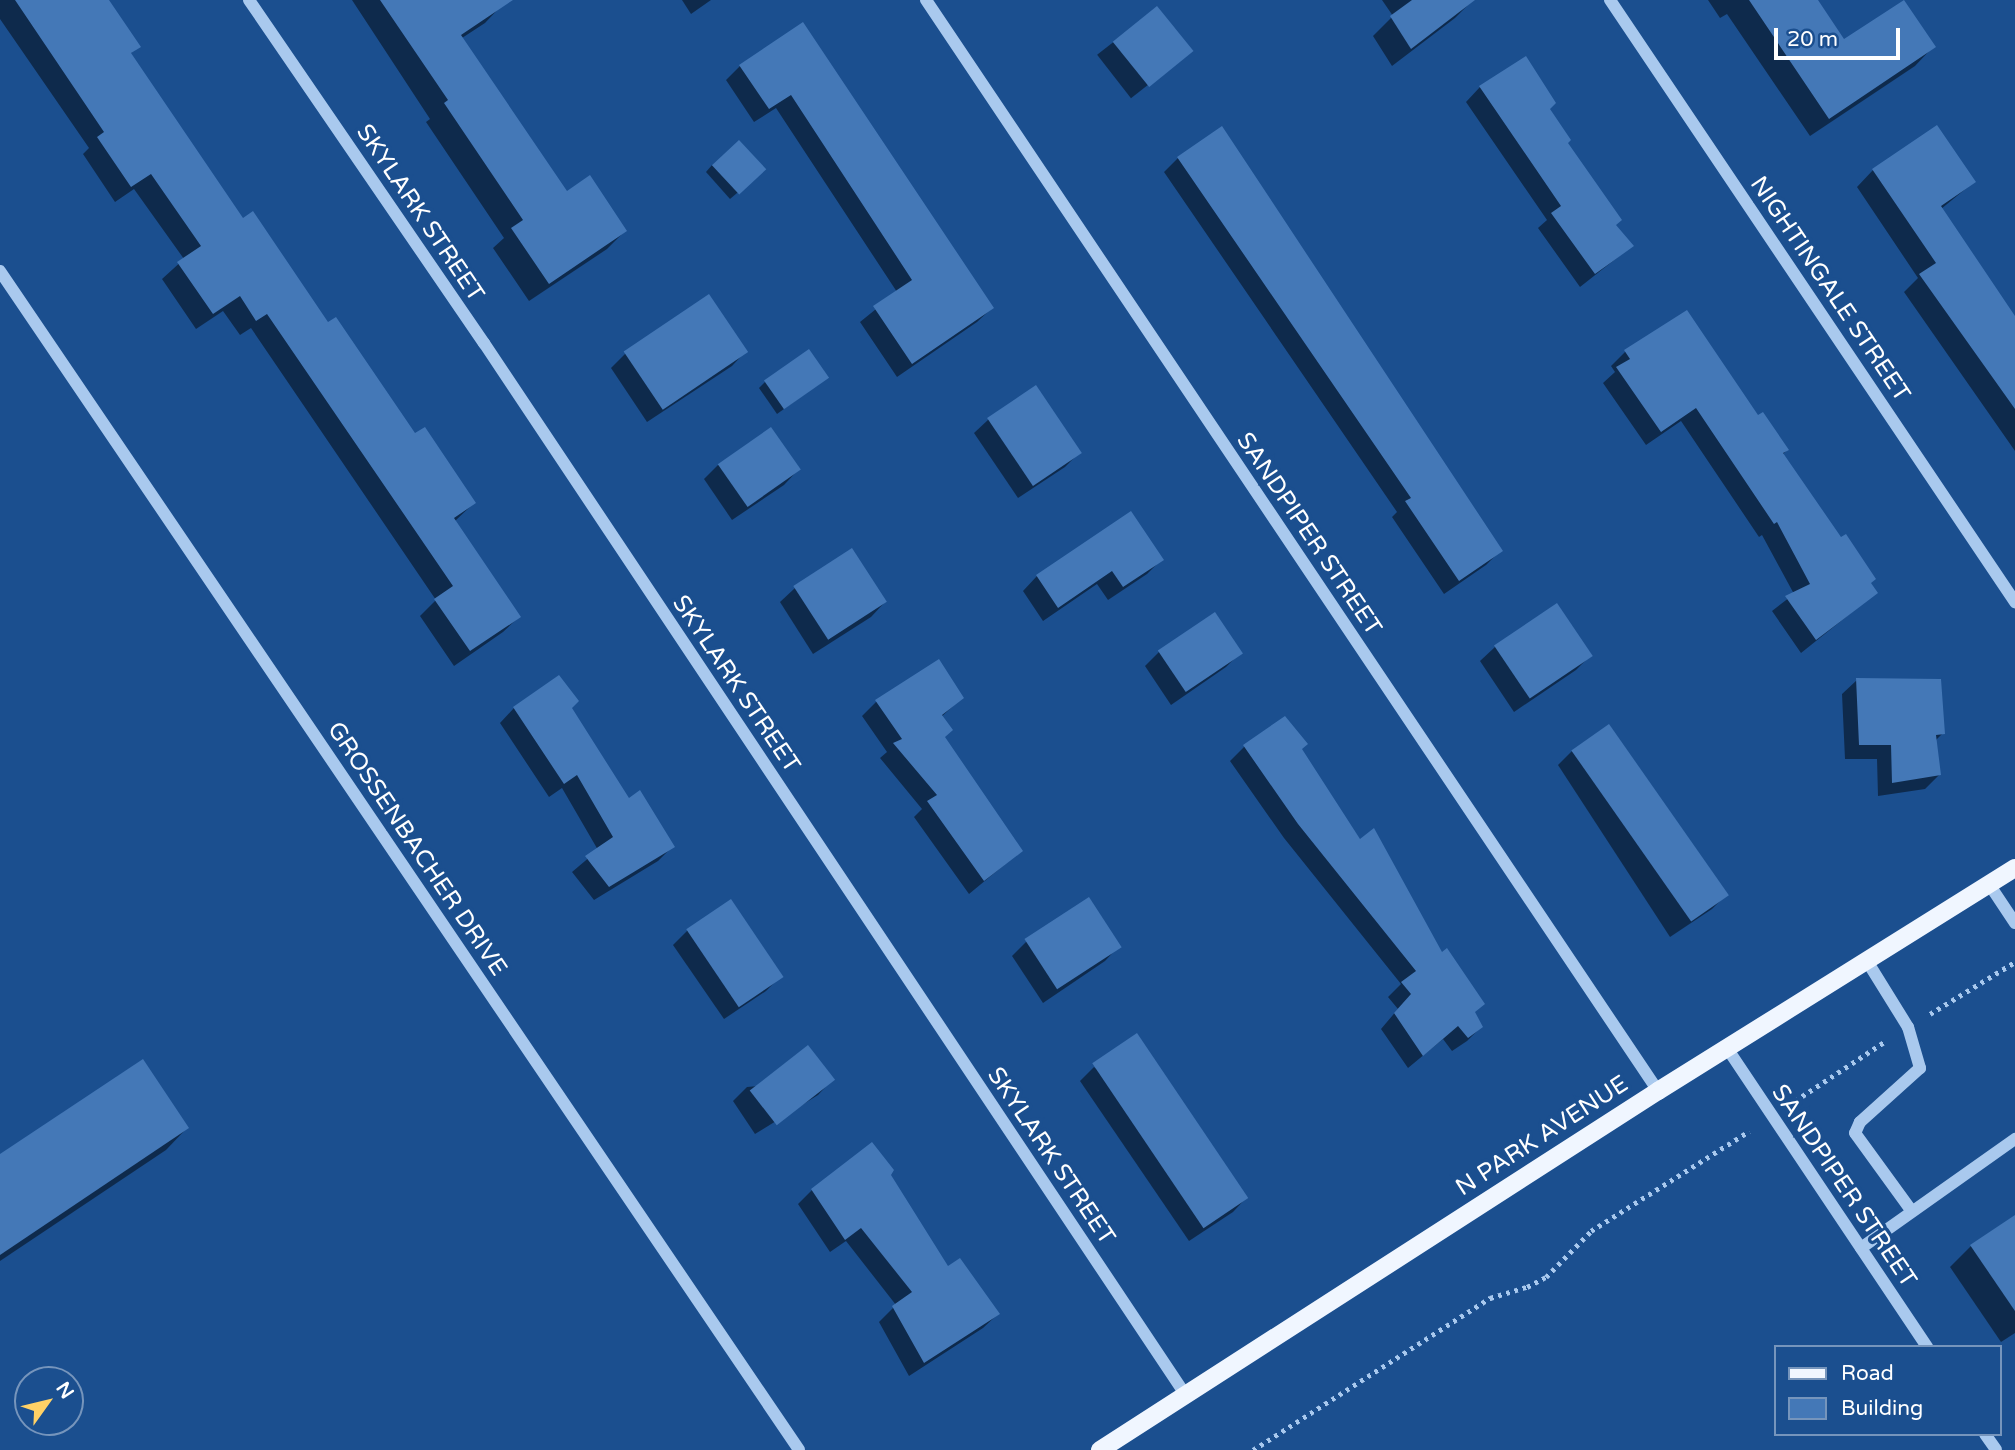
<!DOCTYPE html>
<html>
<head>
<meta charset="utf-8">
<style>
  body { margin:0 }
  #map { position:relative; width:2015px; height:1450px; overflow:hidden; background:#1b4f8f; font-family:"Varela Round",sans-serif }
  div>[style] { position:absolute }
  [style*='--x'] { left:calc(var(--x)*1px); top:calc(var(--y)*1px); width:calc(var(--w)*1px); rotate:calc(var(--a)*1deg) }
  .shadow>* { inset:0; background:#0007; transform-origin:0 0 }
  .building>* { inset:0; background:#4478b7; transform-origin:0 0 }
  .path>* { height:4.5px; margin-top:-2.25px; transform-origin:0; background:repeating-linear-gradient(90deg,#a9c9ee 0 3.5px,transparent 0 8.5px) }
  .minor>* { height:12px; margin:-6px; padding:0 6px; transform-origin:6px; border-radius:6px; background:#a9c9ee }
  .major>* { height:18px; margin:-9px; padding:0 9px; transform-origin:9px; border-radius:9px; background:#f0f6ff }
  span { translate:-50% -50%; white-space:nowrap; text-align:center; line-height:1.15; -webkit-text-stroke:7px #1b4f8f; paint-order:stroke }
  .street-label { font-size:24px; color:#fff }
  .legend { position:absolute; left:1774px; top:1345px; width:228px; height:91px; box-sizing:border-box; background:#1b4f8f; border:2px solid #7695bc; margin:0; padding:9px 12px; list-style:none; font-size:21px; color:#fff }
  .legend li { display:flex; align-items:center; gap:14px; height:35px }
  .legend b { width:35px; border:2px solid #7695bc }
  .north { position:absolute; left:14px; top:1366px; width:70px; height:70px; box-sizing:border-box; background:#1b4f8f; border:2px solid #7695bc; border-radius:50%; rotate:56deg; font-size:19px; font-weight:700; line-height:28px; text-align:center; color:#fff }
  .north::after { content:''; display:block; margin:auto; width:24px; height:32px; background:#ffd166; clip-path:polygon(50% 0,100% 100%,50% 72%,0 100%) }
  .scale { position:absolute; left:1774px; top:28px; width:126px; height:32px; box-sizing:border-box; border:4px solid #fff; border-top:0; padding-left:9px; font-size:21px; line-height:24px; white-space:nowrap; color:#fff; -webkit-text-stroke:5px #1b4f8f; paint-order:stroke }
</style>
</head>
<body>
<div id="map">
  <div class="shadow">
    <div style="clip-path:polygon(0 0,107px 0,138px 46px,130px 54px,242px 220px,414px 436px,474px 503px,455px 521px,519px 617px,503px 632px,454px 666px,420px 616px,436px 600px,251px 328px,240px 335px,223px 311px,196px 329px,162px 279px,184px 259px,134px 189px,115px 202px,83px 154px,89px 148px,0 19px)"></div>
    <div style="clip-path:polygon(352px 0,500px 0,503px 4px,485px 23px,462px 38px,566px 193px,625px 231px,607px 249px,529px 301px,493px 248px,504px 238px,426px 122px,430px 119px)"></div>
    <div style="clip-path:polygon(682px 0,711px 0,691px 14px)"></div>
    <div style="clip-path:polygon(1382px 0,1473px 0,1455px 18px,1392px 66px,1373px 36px,1393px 16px)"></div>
    <div style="clip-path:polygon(1708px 0,1816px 0,1844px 42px,1933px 47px,1915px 66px,1810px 136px,1727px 14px,1720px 18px)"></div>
    <div style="left:1157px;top:8px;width:55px;height:76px;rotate:52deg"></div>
    <div style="clip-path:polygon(802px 24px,992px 308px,977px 322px,897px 377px,860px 322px,897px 292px,776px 108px,754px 122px,726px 80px,740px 66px)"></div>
    <div style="clip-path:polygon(1480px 87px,1548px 109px,1614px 225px,1632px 246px,1580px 287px,1538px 228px,1547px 220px,1466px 102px)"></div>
    <div style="clip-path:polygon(1178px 158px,1500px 551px,1486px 565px,1444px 594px,1392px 517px,1397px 512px,1164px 172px)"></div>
    <div style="clip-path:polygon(712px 165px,757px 176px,730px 199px,706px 172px)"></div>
    <div style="clip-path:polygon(1873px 170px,1974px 182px,1941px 209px,2015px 319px,2015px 451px,1904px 292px,1918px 278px,1857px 187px)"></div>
    <div style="clip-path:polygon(709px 297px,746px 351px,732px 366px,647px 422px,611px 368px,625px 354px)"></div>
    <div style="clip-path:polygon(1687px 312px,1758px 417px,1787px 450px,1782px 455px,1876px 593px,1801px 653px,1772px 611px,1794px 594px,1762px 535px,1759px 537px,1681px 421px,1646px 445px,1603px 383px,1615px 372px,1611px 366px,1625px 352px)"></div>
    <div style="clip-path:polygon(827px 378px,777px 414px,759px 388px,766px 381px)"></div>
    <div style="clip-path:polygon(989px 419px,1079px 453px,1065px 467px,1018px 498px,974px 433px)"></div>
    <div style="clip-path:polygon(718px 465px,798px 470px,784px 485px,732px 520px,704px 479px)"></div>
    <div style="clip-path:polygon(1161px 560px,1147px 574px,1108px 600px,1097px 584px,1043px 621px,1023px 591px,1037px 576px)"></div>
    <div style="clip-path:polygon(795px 588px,885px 602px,871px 617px,813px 654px,780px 602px)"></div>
    <div style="clip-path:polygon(1556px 605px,1590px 656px,1576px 670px,1514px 712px,1480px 661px,1495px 647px)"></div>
    <div style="clip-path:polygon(1159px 652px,1240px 653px,1226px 667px,1171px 705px,1145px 666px)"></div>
    <div style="clip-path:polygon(1857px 680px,1943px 733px,1935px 741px,1940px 774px,1925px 789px,1878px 796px,1877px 759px,1845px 759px,1842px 694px)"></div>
    <div style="clip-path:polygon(962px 698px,941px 717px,943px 738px,1021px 851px,969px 894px,914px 817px,922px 809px,880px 758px,887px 752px,862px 716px,876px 702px)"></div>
    <div style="clip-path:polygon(514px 708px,570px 708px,629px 800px,672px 847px,658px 861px,594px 900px,572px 872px,598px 850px,562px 788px,549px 797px,500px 723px)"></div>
    <div style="clip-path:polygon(1245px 746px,1300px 749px,1474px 1013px,1481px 1027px,1467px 1041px,1452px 1051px,1443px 1039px,1408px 1068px,1381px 1029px,1398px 1009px,1388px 997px,1401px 984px,1284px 838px,1230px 761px)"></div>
    <div style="clip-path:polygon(1572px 751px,1726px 895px,1712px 909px,1670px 937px,1558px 765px)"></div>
    <div style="clip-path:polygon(1088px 900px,1119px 946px,1105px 961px,1043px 1003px,1012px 956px,1026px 942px)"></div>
    <div style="clip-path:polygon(688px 930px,781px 976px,766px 991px,724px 1019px,673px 945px)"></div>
    <div style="clip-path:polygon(1094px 1067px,1247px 1197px,1233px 1212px,1189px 1241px,1080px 1081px)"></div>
    <div style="clip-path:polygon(832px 1080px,818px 1095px,755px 1134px,733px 1101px,747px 1087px)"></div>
    <div style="clip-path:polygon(187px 1128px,166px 1150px,0 1261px,0 1157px)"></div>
    <div style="clip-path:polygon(812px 1190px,947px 1269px,998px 1314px,983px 1328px,909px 1376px,879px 1322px,896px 1305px,846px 1241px,830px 1252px,798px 1204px)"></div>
    <div style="clip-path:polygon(2015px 1217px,2015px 1333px,2001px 1342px,1950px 1267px,1971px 1246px)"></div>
  </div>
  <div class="building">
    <div style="clip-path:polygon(15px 0,109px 0,141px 47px,131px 53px,243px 218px,253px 211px,328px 322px,336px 317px,415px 433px,425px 427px,476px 503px,454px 518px,521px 617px,470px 651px,434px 599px,453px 586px,267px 314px,256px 321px,240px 296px,213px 314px,177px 262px,201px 246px,151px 174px,131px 187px,97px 137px,104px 132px)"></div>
    <div style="clip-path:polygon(380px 0,513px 0,461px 35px,567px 191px,590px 175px,627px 231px,549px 284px,511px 228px,523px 220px,444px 103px,448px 100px)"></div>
    <div style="clip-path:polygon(1412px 0,1475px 0,1411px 49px,1390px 16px)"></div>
    <div style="clip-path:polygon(1749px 0,1818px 0,1844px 39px,1904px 0,1936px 47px,1829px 119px)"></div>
    <div style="left:1157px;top:6px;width:58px;height:57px;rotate:51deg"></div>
    <div style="clip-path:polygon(803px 22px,994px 308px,912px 364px,873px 306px,912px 280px,791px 95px,769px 109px,739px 65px)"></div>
    <div style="clip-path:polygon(1526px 56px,1556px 103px,1550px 109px,1571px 140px,1568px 143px,1622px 220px,1616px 225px,1634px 246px,1595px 274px,1551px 213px,1561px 206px,1479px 86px)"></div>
    <div style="clip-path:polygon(1937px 125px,1976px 182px,1941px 206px,2015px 316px,2015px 409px,1919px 274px,1936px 263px,1872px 169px)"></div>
    <div style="clip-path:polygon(1222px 126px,1503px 551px,1459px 581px,1405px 501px,1411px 498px,1177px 157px)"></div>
    <div style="left:739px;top:140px;width:40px;height:37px;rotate:47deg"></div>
    <div style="left:709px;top:294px;width:70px;height:103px;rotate:56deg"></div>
    <div style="clip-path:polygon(1687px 310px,1758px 415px,1763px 412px,1789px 450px,1783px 453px,1841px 537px,1846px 534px,1876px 579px,1871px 583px,1878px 593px,1816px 640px,1785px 596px,1810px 584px,1777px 522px,1774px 524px,1696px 408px,1661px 432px,1616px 367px,1630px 359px,1624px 350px)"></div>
    <div style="left:809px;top:349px;width:35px;height:55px;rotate:55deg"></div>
    <div style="left:1036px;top:385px;width:82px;height:59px;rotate:56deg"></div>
    <div style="left:771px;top:427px;width:52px;height:65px;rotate:55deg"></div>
    <div style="clip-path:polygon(1131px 511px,1164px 560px,1123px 587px,1112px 571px,1058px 608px,1036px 575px)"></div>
    <div style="left:852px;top:548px;width:64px;height:70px;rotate:57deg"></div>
    <div style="left:1557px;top:603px;width:64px;height:76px;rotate:56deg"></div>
    <div style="left:1215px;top:612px;width:50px;height:69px;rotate:56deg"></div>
    <div style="clip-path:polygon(939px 659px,964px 698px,942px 715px,953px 730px,945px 737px,1023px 851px,984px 881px,927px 801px,937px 795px,893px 743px,902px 739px,875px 700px)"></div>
    <div style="clip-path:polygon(559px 675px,579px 701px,572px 708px,629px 798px,640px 790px,675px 847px,609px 887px,585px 856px,613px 837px,577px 775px,564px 784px,513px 707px)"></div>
    <div style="clip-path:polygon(1856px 678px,1941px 679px,1945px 734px,1936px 735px,1941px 775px,1892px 783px,1891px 745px,1859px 745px)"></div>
    <div style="clip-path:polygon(1285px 716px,1308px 744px,1302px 749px,1360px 839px,1374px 828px,1442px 952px,1447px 948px,1485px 1004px,1475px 1012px,1483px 1027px,1468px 1038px,1458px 1026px,1423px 1056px,1394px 1013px,1411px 994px,1401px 982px,1416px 971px,1298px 824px,1243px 745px)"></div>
    <div style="left:1609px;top:724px;width:209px;height:46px;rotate:55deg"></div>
    <div style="left:1089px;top:897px;width:60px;height:77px;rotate:57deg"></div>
    <div style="left:731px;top:899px;width:94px;height:54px;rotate:56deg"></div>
    <div style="left:1137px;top:1033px;width:199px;height:54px;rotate:56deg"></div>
    <div style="left:808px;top:1045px;width:44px;height:74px;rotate:52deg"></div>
    <div style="clip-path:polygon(143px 1059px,189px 1128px,0 1255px,0 1154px)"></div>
    <div style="clip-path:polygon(872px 1142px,894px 1170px,891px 1175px,948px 1266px,960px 1258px,1000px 1314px,924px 1363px,892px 1306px,912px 1292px,861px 1228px,845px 1240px,811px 1189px)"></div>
    <div style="clip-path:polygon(2015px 1215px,2015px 1311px,1970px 1245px)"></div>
  </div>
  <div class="path">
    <div style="--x:1930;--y:1014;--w:100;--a:-31.5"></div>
    <div style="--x:1795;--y:1101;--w:107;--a:-33.5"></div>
    <div style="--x:1253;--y:1450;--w:282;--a:-32.7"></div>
    <div style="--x:1490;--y:1298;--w:39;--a:-17"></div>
    <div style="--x:1527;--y:1287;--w:21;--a:-28"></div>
    <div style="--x:1546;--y:1277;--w:64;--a:-45.6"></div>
    <div style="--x:1591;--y:1231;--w:187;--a:-32.3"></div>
  </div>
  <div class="minor">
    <div style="--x:249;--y:0;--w:416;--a:55.6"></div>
    <div style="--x:484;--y:343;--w:1263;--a:56.3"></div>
    <div style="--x:926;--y:0;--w:1314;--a:56.14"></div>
    <div style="--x:1610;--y:0;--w:726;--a:56.07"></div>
    <div style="--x:0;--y:271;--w:1424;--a:55.87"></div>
    <div style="--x:1989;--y:884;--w:47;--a:56.3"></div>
    <div style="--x:1867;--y:961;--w:78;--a:58.2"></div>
    <div style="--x:1908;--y:1027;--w:43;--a:73.7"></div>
    <div style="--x:1920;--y:1068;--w:81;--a:138"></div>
    <div style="--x:1860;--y:1122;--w:12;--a:114"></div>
    <div style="--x:1855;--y:1133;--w:95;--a:54"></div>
    <div style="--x:1727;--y:1048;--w:360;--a:56.2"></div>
    <div style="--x:1861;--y:1248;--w:189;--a:-35.3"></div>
    <div style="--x:1985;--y:1434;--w:19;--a:55"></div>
  </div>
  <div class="major">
    <div style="--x:1100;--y:1450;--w:664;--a:-32.76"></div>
    <div style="--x:1658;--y:1091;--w:421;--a:-32"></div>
  </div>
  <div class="street-label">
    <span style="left:420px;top:213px;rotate:56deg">SKYLARK STREET</span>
    <span style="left:1830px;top:289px;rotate:56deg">NIGHTINGALE STREET</span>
    <span style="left:1309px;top:534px;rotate:56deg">SANDPIPER STREET</span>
    <span style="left:736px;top:684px;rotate:56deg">SKYLARK STREET</span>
    <span style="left:417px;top:849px;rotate:56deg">GROSSENBACHER DRIVE</span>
    <span style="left:1542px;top:1136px;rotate:-33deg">N PARK AVENUE</span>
    <span style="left:1051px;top:1156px;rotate:56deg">SKYLARK STREET</span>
    <span style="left:1844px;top:1186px;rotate:56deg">SANDPIPER STREET</span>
  </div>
  <ul class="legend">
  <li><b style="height:9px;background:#f0f6ff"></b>Road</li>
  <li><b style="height:19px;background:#4478b7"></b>Building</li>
  </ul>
  <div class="north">N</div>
  <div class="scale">20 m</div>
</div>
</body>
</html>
